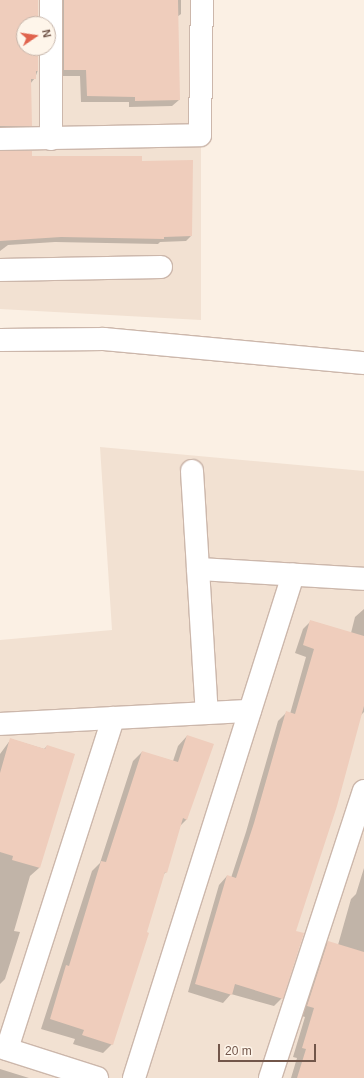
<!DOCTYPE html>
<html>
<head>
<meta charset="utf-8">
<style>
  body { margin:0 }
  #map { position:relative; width:364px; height:1078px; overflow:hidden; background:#fbf0e4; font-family:Helvetica,sans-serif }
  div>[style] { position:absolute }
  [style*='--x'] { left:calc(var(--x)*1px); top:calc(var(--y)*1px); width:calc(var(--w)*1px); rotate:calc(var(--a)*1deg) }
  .residential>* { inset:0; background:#f2e1d2 }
  .shadow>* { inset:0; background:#0003 }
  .building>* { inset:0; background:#efcdbc }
  .roads { filter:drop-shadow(1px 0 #ccb7ab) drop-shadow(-1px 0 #ccb7ab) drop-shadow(0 1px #ccb7ab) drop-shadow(0 -1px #ccb7ab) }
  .minor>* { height:22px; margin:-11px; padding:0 11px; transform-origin:11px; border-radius:11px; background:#fff }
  span { translate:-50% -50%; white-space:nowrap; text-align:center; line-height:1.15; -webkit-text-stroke:3.5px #fef5ea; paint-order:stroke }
  .north { position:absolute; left:16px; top:16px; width:40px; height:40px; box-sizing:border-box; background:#fef5ea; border:1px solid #c6b5aa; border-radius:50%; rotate:77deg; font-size:11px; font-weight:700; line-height:16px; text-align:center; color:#72564a }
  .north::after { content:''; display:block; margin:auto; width:14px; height:18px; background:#e0634d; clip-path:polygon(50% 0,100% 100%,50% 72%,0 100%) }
  .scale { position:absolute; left:218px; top:1044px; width:98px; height:18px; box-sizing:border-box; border:2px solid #72564a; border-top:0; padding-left:5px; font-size:12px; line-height:14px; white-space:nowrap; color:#72564a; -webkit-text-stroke:3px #fef5ea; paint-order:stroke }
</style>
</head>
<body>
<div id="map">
  <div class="residential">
    <div style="clip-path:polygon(evenodd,0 0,201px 0,201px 320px,0 309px,0 0,24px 24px,48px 24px,48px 48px,24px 48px,24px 24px)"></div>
    <div style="clip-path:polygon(100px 447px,364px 471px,364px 1078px,0 1078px,0 640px,112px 630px)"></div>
  </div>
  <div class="shadow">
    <div style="clip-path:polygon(0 0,38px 0,38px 24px,24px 24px,24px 48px,38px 48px,38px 70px,35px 78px,30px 84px,31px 125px,24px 132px,0 132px)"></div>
    <div style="clip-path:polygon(54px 0,181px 0,181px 14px,177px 17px,179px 100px,172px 106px,129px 107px,129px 102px,81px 102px,80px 76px,58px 76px)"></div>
    <div style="clip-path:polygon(0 152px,31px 157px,141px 162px,191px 236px,186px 241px,160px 242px,158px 244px,55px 242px,8px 245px,0 251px)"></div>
    <div style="clip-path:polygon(364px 609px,364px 712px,360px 716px,295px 931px,282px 998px,274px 1006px,231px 994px,223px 1003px,188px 992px,219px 885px,227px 876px,231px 878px,246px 832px,278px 721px,286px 713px,290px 714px,306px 657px,295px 653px,303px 629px,311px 621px,351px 633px,355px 617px)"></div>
    <div style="clip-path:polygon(187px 736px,187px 819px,180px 826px,166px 872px,162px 876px,112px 1044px,103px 1053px,73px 1044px,75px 1039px,41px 1029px,92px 871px,100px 863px,133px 761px,142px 752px,173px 761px,178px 746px)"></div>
    <div style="clip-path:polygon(11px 739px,44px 749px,47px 746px,39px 868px,30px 876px,14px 931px,20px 932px,5px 979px,0 984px,0 754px)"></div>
    <div style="clip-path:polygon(364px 868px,364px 1078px,291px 1078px,297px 1058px,293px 1057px,305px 1017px,298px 1015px,319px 951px,328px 942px,338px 945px,351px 899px,356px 894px)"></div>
    <div style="clip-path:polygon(0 1069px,29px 1078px,0 1078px)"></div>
  </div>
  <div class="building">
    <div style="clip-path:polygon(0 0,38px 0,38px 24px,24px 24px,24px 48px,38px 48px,38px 71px,36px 71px,36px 79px,31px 79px,32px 126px,0 126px)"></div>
    <div style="clip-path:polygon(64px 0,178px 0,180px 100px,135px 101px,135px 97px,87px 96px,86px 70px,64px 70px)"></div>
    <div style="clip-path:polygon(0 151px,32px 151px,32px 156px,142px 156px,142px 161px,193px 160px,192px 236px,164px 237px,164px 239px,61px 237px,0 241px)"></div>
    <div style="clip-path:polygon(310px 620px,364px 636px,364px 706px,337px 806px,296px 931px,304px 933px,283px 999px,235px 984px,232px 995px,195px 984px,227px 875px,236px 878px,254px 823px,286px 711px,295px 714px,314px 649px,303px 645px)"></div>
    <div style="clip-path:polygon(187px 735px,214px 744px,187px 820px,183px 818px,167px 873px,165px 872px,147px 932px,149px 933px,113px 1045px,82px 1035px,84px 1030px,50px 1019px,66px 965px,69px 966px,101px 861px,106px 862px,142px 751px,178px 762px)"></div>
    <div style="clip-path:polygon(10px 738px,45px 749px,47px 745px,75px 754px,40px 868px,12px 860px,13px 856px,0 852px,0 773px)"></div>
    <div style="clip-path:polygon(328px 941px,364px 952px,364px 1078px,297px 1078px,306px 1049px,302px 1048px,314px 1008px,307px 1006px)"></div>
  </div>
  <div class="roads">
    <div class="minor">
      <div style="--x:51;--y:0;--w:139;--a:90"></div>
      <div style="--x:0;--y:139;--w:200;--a:-1.1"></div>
      <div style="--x:200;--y:135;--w:135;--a:-89.2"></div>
      <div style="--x:0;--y:270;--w:161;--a:-1.1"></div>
      <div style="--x:0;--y:340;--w:104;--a:-0.6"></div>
      <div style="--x:104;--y:339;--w:261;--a:5.3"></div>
      <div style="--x:192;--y:471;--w:242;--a:86.5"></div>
      <div style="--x:198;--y:569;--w:166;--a:3.4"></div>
      <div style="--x:0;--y:724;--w:250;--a:-3"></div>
      <div style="--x:0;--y:1047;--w:102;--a:17.7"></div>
      <div style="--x:7;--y:1049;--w:348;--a:-72.2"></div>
      <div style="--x:134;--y:1078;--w:528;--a:-72.46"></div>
      <div style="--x:270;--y:1078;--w:302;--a:-71.9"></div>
    </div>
  </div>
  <div class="north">N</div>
  <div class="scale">20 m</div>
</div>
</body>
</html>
